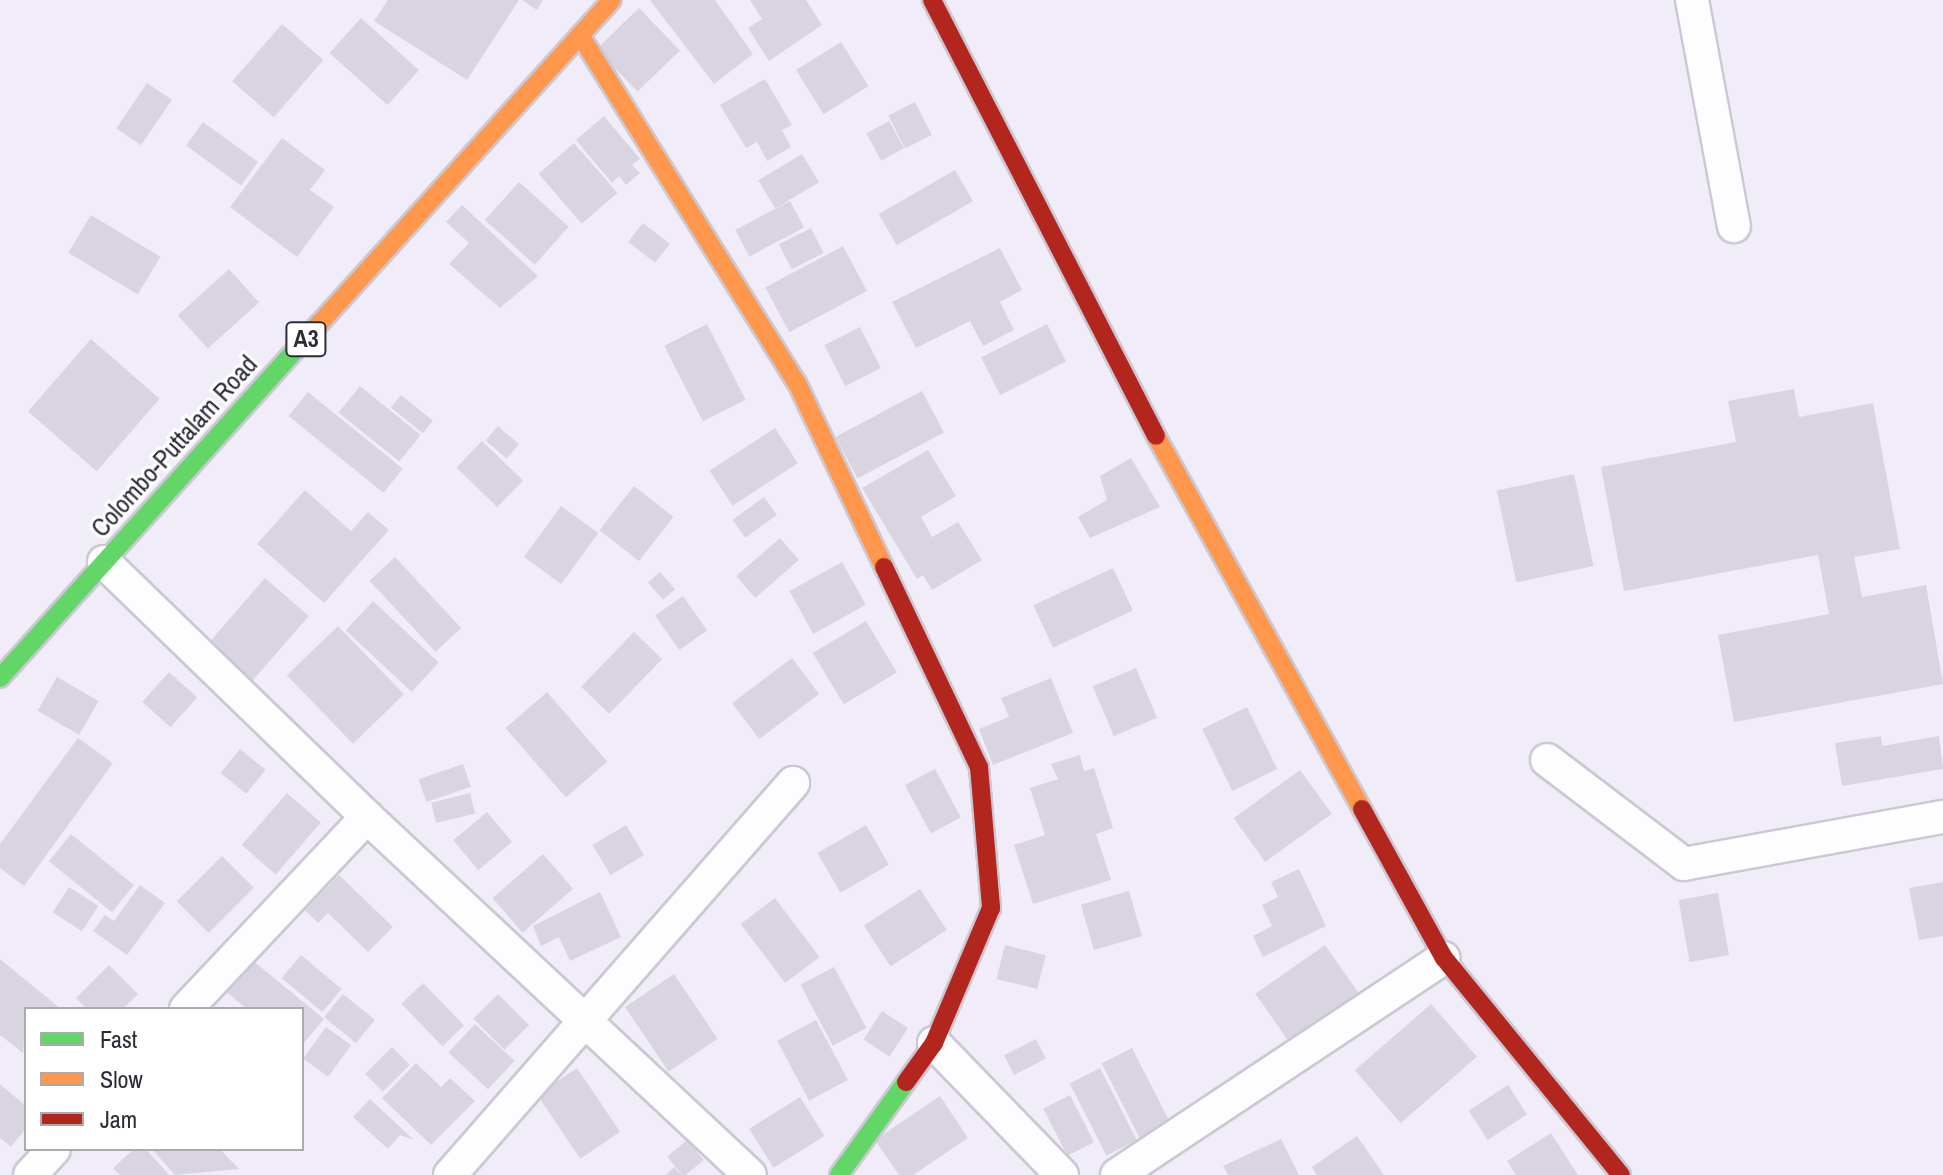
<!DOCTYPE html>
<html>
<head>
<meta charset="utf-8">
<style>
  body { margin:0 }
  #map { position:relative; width:1943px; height:1175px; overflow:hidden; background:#f0edf9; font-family:"Archivo Narrow",sans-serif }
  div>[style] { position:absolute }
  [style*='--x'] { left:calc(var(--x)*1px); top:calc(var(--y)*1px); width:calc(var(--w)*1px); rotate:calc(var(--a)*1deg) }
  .building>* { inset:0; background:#d9d5e0; transform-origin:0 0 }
  .roads { filter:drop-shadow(2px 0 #cbc8d3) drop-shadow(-2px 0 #cbc8d3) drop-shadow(0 2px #cbc8d3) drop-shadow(0 -2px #cbc8d3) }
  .street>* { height:32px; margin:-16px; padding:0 16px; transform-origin:16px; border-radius:16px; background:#fdfcfe }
  .fast>* { height:18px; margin:-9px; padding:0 9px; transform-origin:9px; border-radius:9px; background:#63d668 }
  .slow>* { height:18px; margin:-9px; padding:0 9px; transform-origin:9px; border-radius:9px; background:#ff974d }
  .jam>* { height:18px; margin:-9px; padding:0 9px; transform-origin:9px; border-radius:9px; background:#b3261e }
  span { translate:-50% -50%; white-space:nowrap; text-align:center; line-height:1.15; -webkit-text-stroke:6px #fff; paint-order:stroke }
  .shield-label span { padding:2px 6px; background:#fff; border:2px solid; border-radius:6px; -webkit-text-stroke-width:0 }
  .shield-label { font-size:24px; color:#2d2b35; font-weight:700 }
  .street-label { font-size:26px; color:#2d2b35 }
  .legend { position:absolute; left:24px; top:1007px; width:280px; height:144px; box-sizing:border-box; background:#fff; border:2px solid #abaaae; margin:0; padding:10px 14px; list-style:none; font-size:24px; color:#2d2b35 }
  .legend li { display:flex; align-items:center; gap:16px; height:40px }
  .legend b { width:40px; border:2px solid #abaaae }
</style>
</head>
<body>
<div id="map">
  <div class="building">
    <div style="clip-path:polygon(388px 0,519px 0,467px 80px,374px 21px)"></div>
    <div style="clip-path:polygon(522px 0,543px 0,537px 10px)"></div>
    <div style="clip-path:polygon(650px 0,715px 0,753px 54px,714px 84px)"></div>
    <div style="clip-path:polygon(750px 0,806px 0,822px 25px,769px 61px,748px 28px,762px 19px)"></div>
    <div style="left:639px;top:8px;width:59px;height:59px;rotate:46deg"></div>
    <div style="left:361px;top:18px;width:78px;height:47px;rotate:42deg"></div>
    <div style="left:282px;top:24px;width:55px;height:76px;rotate:41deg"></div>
    <div style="left:841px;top:42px;width:52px;height:53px;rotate:58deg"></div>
    <div style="clip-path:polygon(765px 79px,792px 125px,782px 130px,791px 147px,767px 161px,757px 142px,746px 148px,720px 105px)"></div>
    <div style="left:147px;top:83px;width:30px;height:55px;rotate:34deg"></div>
    <div style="left:915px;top:102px;width:37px;height:30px;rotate:63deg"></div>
    <div style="clip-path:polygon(604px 116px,640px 159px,632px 165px,640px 173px,626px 185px,619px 176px,612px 183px,576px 140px)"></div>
    <div style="left:889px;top:121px;width:31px;height:26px;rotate:61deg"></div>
    <div style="left:203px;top:122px;width:68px;height:29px;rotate:36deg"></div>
    <div style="clip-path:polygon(282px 138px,325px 170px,310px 190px,334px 207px,297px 257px,230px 207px)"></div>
    <div style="left:574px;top:143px;width:66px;height:47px;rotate:49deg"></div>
    <div style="left:802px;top:154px;width:33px;height:51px;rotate:59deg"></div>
    <div style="left:955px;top:170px;width:36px;height:88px;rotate:60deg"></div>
    <div style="left:519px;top:182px;width:67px;height:51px;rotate:42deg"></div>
    <div style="left:790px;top:201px;width:30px;height:62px;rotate:62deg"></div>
    <div style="clip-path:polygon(462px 205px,538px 276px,500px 308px,449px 264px,469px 243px,446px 222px)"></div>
    <div style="left:91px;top:215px;width:81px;height:44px;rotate:31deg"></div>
    <div style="left:643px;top:223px;width:34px;height:24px;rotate:38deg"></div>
    <div style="left:811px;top:228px;width:28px;height:36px;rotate:63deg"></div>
    <div style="left:843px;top:246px;width:51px;height:88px;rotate:62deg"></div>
    <div style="clip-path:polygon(1000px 248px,1022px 290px,1000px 302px,1014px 330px,983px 346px,970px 321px,916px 348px,892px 302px)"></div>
    <div style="left:229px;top:269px;width:45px;height:69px;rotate:48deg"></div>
    <div style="left:707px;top:324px;width:85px;height:48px;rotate:63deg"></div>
    <div style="left:1047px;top:324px;width:42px;height:74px;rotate:63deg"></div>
    <div style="left:860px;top:327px;width:46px;height:40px;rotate:63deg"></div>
    <div style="left:91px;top:339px;width:91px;height:96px;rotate:41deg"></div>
    <div style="left:360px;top:386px;width:78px;height:34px;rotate:39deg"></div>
    <div style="clip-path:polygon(1794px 389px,1799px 417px,1873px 403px,1900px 549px,1854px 557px,1862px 597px,1926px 585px,1943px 684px,1734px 722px,1718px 635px,1829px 614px,1818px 555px,1624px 591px,1601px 467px,1736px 442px,1728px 401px)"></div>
    <div style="left:922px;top:391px;width:47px;height:98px;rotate:62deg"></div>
    <div style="left:308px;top:392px;width:122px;height:31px;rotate:39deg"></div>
    <div style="left:401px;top:395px;width:41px;height:16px;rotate:39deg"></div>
    <div style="left:498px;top:426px;width:28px;height:19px;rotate:41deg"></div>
    <div style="left:775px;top:428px;width:42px;height:78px;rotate:57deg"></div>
    <div style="left:482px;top:441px;width:57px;height:37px;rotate:44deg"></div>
    <div style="clip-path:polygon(928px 450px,956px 496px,921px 517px,932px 537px,958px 522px,982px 560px,932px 590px,923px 575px,917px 579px,862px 488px)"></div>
    <div style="clip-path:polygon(1131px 458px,1160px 507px,1090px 538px,1078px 517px,1107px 500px,1100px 476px)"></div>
    <div style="left:1574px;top:474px;width:94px;height:79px;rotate:78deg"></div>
    <div style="left:634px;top:486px;width:50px;height:56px;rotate:38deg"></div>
    <div style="clip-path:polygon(305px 490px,351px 531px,368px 512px,389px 530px,324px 603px,257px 544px)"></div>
    <div style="left:764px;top:497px;width:22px;height:39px;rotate:54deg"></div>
    <div style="left:561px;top:506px;width:46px;height:63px;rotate:36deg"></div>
    <div style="left:780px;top:538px;width:29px;height:58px;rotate:49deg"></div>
    <div style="left:395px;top:557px;width:97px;height:35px;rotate:47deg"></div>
    <div style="left:842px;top:562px;width:49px;height:60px;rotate:61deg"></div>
    <div style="left:1113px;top:568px;width:47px;height:88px;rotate:65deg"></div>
    <div style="left:660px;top:572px;width:23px;height:16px;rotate:49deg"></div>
    <div style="left:265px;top:578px;width:58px;height:88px;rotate:41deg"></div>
    <div style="left:683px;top:596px;width:42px;height:34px;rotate:55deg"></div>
    <div style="left:373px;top:601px;width:90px;height:40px;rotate:43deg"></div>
    <div style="left:866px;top:621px;width:60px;height:62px;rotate:59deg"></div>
    <div style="left:338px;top:626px;width:95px;height:71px;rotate:46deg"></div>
    <div style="left:634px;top:632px;width:39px;height:76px;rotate:44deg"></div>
    <div style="left:792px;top:658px;width:45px;height:75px;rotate:53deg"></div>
    <div style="left:1136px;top:668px;width:54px;height:47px;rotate:67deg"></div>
    <div style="left:169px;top:672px;width:38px;height:40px;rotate:42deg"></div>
    <div style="left:57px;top:677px;width:48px;height:39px;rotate:30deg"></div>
    <div style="clip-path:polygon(1051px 678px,1073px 733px,993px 765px,979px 729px,1009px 717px,1001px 698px)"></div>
    <div style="left:547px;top:692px;width:92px;height:55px;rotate:49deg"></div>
    <div style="left:1247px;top:707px;width:69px;height:50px;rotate:64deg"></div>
    <div style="clip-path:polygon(1881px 736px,1882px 746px,1939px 736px,1943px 769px,1842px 786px,1835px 743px)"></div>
    <div style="clip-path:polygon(78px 738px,113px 763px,24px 886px,0 868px,0 844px)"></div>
    <div style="left:240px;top:749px;width:33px;height:31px;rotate:39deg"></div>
    <div style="clip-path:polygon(1080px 755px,1084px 771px,1094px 768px,1113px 828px,1096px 834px,1111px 880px,1033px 904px,1014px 845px,1045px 835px,1030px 788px,1058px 779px,1051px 764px)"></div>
    <div style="left:463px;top:764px;width:24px;height:47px;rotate:71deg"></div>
    <div style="left:935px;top:769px;width:55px;height:34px;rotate:62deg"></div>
    <div style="left:1300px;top:770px;width:54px;height:82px;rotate:54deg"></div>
    <div style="left:287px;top:793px;width:45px;height:69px;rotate:41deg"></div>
    <div style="left:470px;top:793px;width:21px;height:40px;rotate:76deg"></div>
    <div style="left:487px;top:812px;width:39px;height:44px;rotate:50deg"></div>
    <div style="left:626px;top:825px;width:35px;height:39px;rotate:59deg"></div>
    <div style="left:866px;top:825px;width:46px;height:56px;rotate:60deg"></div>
    <div style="left:71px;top:834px;width:81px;height:35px;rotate:39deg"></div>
    <div style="left:543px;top:854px;width:46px;height:67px;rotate:49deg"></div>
    <div style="left:222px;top:856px;width:45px;height:64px;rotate:45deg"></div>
    <div style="clip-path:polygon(1299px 869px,1326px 926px,1263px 957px,1253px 936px,1272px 926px,1262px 905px,1278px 897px,1271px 882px)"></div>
    <div style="clip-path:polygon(339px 875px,393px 927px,368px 952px,328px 913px,318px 923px,305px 910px)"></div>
    <div style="clip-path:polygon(1943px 882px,1943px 936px,1919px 940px,1909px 888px)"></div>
    <div style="clip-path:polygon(140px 885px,165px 903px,127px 955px,93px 931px,105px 915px,114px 921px)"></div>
    <div style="left:69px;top:887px;width:35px;height:30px;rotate:33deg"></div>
    <div style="left:920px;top:889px;width:49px;height:67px;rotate:57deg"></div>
    <div style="left:1129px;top:891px;width:47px;height:50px;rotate:74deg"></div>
    <div style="clip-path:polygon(600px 892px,621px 937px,570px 961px,559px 937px,541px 946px,533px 926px)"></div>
    <div style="left:1718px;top:893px;width:63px;height:40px;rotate:80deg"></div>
    <div style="left:775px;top:898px;width:74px;height:43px;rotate:53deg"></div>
    <div style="left:1005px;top:945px;width:42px;height:35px;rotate:14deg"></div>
    <div style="left:1325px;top:945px;width:60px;height:85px;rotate:55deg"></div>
    <div style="clip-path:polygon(246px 955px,324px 1019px,302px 1045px,302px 1009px,247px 1009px,219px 986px)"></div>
    <div style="left:301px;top:955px;width:53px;height:30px;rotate:40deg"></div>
    <div style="clip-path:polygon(0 959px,61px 1009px,26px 1009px,23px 1053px,0 1035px)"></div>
    <div style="clip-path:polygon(109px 965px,138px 994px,123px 1009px,87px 1009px,76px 998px)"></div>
    <div style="left:834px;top:967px;width:69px;height:38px;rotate:62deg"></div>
    <div style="left:674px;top:974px;width:78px;height:59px;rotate:56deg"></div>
    <div style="left:423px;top:983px;width:59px;height:30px;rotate:46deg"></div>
    <div style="left:343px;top:994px;width:41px;height:30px;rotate:39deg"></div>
    <div style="left:498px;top:994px;width:44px;height:35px;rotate:45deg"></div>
    <div style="left:1431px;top:1004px;width:70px;height:101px;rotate:49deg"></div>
    <div style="left:882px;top:1011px;width:31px;height:34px;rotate:33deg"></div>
    <div style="left:816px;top:1020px;width:68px;height:44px;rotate:62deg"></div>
    <div style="left:475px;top:1024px;width:54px;height:39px;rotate:43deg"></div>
    <div style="left:326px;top:1027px;width:31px;height:39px;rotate:36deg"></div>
    <div style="left:1036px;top:1039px;width:22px;height:36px;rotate:63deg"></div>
    <div style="left:392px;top:1047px;width:25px;height:38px;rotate:45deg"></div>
    <div style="left:1132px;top:1048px;width:87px;height:34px;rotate:63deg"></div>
    <div style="clip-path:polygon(416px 1063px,441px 1087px,450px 1078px,475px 1101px,431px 1145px,382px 1098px)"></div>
    <div style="left:577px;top:1068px;width:77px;height:48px;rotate:56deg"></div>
    <div style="left:1100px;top:1068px;width:81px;height:34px;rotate:63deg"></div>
    <div style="clip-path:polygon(0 1084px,26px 1106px,26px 1128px,11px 1147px,0 1138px)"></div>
    <div style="left:1508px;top:1085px;width:35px;height:47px;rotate:57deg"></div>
    <div style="left:1070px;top:1095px;width:53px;height:30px;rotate:63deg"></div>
    <div style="clip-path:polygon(940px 1096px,968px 1138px,913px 1175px,899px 1175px,875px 1140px)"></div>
    <div style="left:800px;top:1097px;width:46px;height:60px;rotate:58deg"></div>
    <div style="clip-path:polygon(370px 1099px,414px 1140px,400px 1135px,388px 1149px,353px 1117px)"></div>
    <div style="clip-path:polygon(1551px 1133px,1578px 1175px,1516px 1175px,1507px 1161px)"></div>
    <div style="clip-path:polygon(1357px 1136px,1384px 1175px,1317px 1175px,1312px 1167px)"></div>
    <div style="clip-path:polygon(1281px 1139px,1299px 1175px,1228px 1175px,1223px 1166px)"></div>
    <div style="left:687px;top:1140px;width:26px;height:26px;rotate:50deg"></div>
    <div style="clip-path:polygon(134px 1149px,146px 1149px,169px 1175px,120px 1175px,113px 1168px)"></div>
    <div style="clip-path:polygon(152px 1149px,220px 1149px,239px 1169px,175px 1175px)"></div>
    <div style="clip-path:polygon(674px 1167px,682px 1175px,666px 1175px)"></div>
  </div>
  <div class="roads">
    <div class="street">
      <div style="--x:1692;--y:0;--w:230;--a:79.5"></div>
      <div style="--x:104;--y:562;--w:366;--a:44.1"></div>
      <div style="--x:1547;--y:760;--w:172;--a:37.2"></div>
      <div style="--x:1684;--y:864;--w:263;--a:-10.3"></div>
      <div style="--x:186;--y:1009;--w:264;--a:-46.7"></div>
      <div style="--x:367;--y:817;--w:524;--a:43.07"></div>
      <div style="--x:934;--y:1043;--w:184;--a:45.9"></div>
      <div style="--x:30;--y:1175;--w:35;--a:-47"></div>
      <div style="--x:450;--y:1175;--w:521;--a:-48.81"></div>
      <div style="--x:1117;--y:1175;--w:392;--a:-33.6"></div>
    </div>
    <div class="fast">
      <div style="--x:0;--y:678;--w:478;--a:-48"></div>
      <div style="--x:839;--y:1175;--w:115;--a:-54.2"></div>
    </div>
    <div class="slow">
      <div style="--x:580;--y:35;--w:410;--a:58.1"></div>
      <div style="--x:797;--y:383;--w:204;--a:64.7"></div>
      <div style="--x:320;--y:323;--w:435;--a:-47.9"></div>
      <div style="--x:1156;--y:436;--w:426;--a:61.1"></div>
    </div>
    <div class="jam">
      <div style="--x:932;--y:0;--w:490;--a:62.8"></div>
      <div style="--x:884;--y:567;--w:221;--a:64.6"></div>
      <div style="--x:979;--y:767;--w:142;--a:85.1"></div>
      <div style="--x:991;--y:908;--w:147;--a:112.9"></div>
      <div style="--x:934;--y:1043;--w:48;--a:125.7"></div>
      <div style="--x:1362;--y:809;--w:170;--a:61.2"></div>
      <div style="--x:1444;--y:958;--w:280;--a:50.8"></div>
    </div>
  </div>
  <div class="shield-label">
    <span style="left:306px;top:339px">A3</span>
  </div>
  <div class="street-label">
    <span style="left:174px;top:446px;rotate:-48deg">Colombo-Puttalam Road</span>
  </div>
  <ul class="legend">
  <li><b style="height:10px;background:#63d668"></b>Fast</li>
  <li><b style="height:10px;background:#ff974d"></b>Slow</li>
  <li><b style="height:10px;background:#b3261e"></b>Jam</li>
  </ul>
</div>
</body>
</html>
